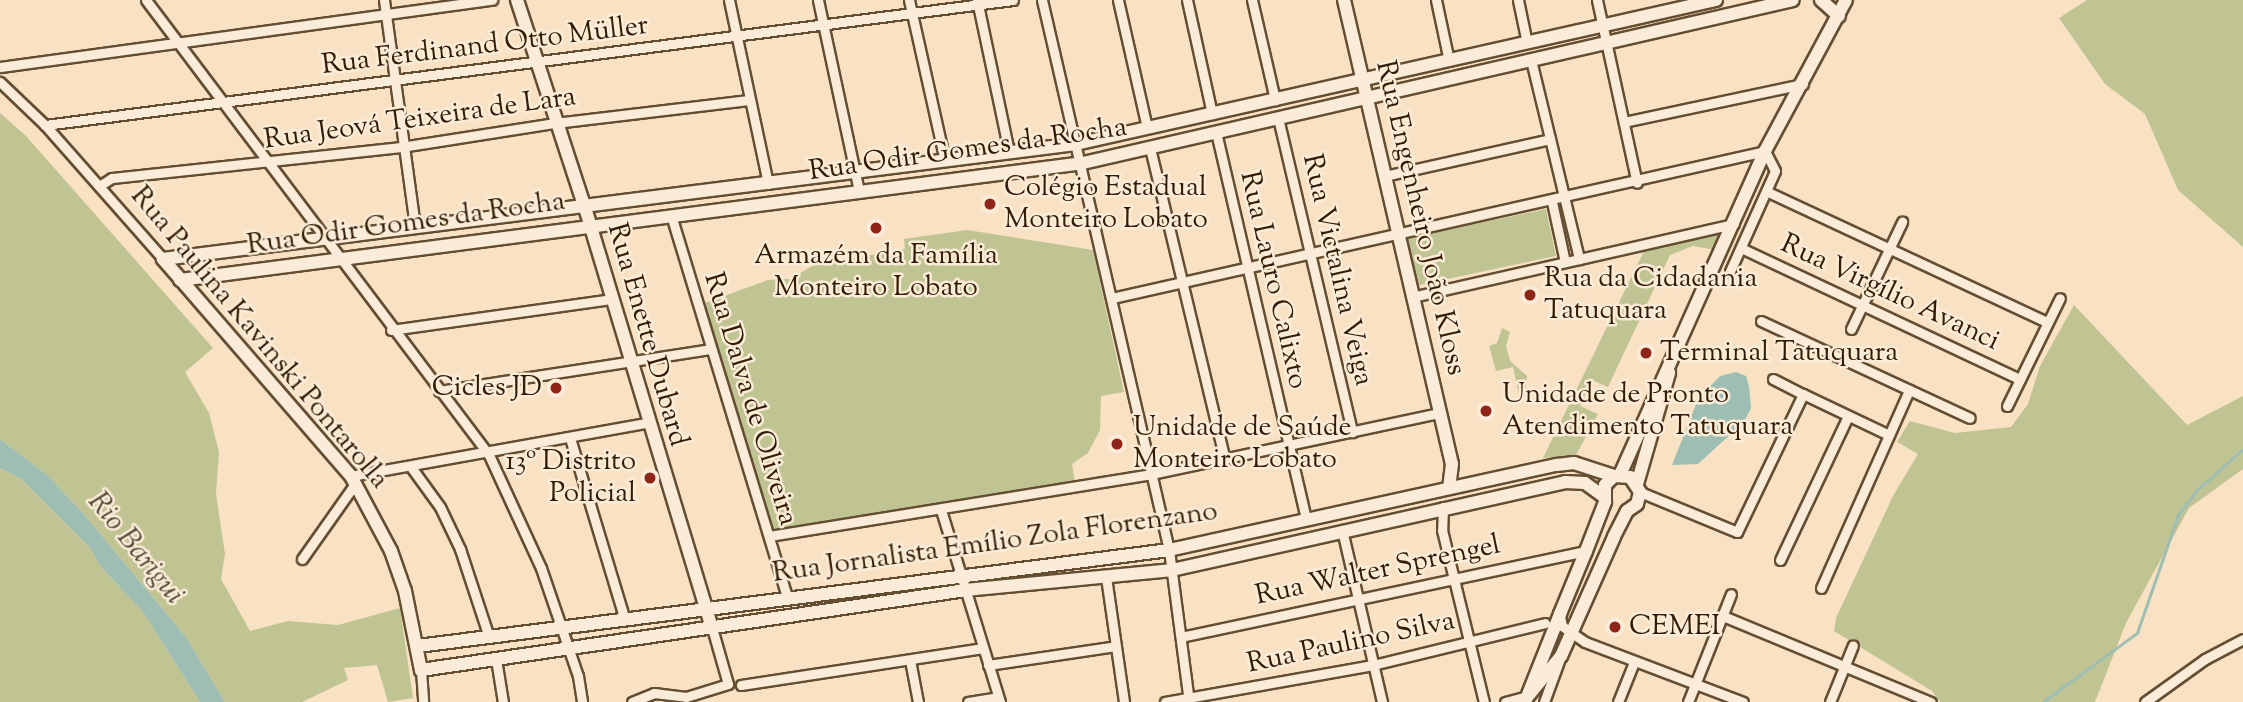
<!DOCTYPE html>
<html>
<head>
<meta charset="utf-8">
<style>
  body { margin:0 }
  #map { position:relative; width:2243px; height:702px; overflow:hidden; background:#f9e2c4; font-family:"Sorts Mill Goudy",serif }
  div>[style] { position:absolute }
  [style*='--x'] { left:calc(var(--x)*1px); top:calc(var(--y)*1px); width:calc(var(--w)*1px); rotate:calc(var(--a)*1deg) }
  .green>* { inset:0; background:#c0c392; transform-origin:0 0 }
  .water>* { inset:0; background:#9ebeb3 }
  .stream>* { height:2.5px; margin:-1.25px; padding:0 1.25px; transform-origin:1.25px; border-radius:1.25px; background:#9ebeb3 }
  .roads { filter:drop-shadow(2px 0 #644e32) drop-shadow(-2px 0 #644e32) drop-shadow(0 2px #644e32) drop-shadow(0 -2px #644e32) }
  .street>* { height:9px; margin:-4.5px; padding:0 4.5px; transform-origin:4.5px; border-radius:4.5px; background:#fbecd9 }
  .secondary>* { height:12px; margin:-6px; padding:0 6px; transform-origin:6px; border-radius:6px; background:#fbecd9 }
  .dots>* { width:19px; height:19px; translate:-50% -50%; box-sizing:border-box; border:4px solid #fbecd9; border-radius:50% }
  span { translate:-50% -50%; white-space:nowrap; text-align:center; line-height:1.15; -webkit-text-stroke:5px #fbecd9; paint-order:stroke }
  .street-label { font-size:28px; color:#331c02 }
  .poi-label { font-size:28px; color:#331c02 }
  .left { translate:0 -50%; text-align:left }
  .right { translate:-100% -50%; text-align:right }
  .water-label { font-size:30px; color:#534d37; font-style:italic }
</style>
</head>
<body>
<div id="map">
  <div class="green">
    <div style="clip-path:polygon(2087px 0,2243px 0,2243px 247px,2178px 190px,2145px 114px,2105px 84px,2059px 18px)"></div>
    <div style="clip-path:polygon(0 113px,26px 136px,213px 348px,185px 372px,209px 413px,219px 452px,216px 494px,225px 554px,221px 579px,250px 631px,288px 621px,338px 625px,400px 608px,413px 698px,388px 702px,377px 665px,344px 668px,348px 680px,302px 702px,225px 702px,186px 637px,82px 512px,47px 475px,0 439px)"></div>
    <div style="left:1546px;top:209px;width:48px;height:143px;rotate:78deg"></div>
    <div style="clip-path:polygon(967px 230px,1093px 250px,1124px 392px,1101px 396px,1100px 430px,1088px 453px,1072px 464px,1075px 483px,767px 532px,751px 455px,702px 304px,768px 280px,790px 279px,814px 265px,905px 249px,904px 239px)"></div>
    <div style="clip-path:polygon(1720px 234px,1716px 250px,1693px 246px,1670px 255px,1608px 387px,1592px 380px,1580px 406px,1598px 414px,1576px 455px,1543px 458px,1646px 247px)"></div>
    <div style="clip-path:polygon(2074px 305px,2187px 425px,2243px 396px,2243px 469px,2189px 508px,2126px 623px,2095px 702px,1940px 702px,1932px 691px,1834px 631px,1836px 618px,1893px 496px,1918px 454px,1897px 442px,1910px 421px,1955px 433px,2011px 427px,2028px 404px,2040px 366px)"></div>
    <div style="clip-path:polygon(1502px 328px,1510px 332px,1506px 346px,1510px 361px,1527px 376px,1524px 399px,1520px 400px,1513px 367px,1496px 371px,1489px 346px,1497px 343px)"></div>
    <div style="clip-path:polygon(0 468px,21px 479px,90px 548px,100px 566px,143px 612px,200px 702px,0 702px)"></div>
  </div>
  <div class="water">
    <div style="clip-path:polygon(1736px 372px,1746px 376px,1749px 386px,1751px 408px,1744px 422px,1698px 464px,1672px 465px,1698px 399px,1720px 376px)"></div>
    <div style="clip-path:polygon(0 439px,47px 475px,82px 512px,186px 637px,225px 702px,200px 702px,143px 612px,100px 566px,90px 548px,21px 479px,0 468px)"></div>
  </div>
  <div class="stream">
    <div style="--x:2043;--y:702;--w:117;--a:-36.3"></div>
    <div style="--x:2137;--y:633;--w:125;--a:-70.8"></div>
    <div style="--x:2178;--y:515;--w:30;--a:-53"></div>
    <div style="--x:2196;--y:491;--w:63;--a:-41.8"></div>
  </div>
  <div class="roads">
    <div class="street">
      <div style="--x:146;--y:0;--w:570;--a:52.99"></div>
      <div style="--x:489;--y:455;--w:124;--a:65.3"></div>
      <div style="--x:541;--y:568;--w:114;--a:71.1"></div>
      <div style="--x:578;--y:676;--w:26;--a:81"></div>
      <div style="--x:384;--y:0;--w:227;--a:82.2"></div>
      <div style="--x:729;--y:0;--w:188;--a:78"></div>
      <div style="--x:818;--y:0;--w:195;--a:77.9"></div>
      <div style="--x:909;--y:0;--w:165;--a:77.4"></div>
      <div style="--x:977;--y:0;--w:155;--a:78.1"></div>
      <div style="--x:1042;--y:0;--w:564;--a:77"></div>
      <div style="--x:1169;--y:550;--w:153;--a:82.5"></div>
      <div style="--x:1118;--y:0;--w:131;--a:77.2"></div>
      <div style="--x:1187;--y:0;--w:117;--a:77.6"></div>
      <div style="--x:1252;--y:0;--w:103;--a:77"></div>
      <div style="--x:1436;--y:0;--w:62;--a:78"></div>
      <div style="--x:1518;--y:0;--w:44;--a:78.2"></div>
      <div style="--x:1597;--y:0;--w:187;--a:77.7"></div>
      <div style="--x:1531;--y:60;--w:205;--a:76.4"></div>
      <div style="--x:0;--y:67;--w:497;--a:-7.8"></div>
      <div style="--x:0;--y:82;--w:62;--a:43.7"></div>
      <div style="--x:45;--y:125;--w:179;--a:48.6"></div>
      <div style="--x:1278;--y:118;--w:323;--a:76.7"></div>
      <div style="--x:1624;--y:122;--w:183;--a:-12"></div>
      <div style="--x:45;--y:125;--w:976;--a:-7.36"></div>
      <div style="--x:1216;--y:132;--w:397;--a:76.9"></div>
      <div style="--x:1150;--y:148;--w:321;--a:76.5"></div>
      <div style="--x:1385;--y:176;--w:169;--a:-12.6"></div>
      <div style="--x:99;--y:186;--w:15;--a:-32"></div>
      <div style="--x:112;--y:178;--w:291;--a:-6.1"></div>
      <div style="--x:401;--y:147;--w:156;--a:-8.9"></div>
      <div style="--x:555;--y:123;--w:195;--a:-6.8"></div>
      <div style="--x:1768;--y:192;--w:308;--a:25"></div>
      <div style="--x:1552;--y:202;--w:61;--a:77.8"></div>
      <div style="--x:671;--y:215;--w:398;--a:73.1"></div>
      <div style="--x:1741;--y:248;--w:308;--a:25.2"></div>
      <div style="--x:1412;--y:297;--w:330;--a:-12.8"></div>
      <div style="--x:1112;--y:298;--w:669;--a:-12.69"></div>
      <div style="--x:1765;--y:151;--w:22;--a:63"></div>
      <div style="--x:1775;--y:171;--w:110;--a:114.2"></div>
      <div style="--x:1761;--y:321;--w:230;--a:24.9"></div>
      <div style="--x:1851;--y:329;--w:119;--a:-64.5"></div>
      <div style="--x:391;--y:330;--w:222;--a:-8"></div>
      <div style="--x:1773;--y:379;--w:34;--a:27"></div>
      <div style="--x:439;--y:391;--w:274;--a:-8.8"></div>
      <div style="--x:2007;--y:406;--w:120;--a:-63.9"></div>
      <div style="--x:570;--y:438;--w:190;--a:73.2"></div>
      <div style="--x:411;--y:467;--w:49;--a:54.1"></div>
      <div style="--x:440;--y:507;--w:47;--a:64.5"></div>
      <div style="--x:460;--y:549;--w:93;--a:71.8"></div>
      <div style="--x:351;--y:476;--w:301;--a:-10.2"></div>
      <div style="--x:1640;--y:492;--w:105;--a:22.4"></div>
      <div style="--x:1737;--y:532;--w:153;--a:-64.4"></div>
      <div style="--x:1803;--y:394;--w:95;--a:25.5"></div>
      <div style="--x:1443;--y:507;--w:23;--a:92"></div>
      <div style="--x:1442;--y:530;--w:177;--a:76.3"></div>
      <div style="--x:941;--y:510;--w:201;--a:72.9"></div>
      <div style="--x:1342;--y:530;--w:177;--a:76.9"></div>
      <div style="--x:769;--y:536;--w:388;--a:-9.2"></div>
      <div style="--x:1152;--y:474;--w:293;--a:-12"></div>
      <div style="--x:302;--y:559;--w:92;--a:-54.8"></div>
      <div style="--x:1780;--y:560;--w:159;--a:-64.7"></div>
      <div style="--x:1106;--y:577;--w:126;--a:81.8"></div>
      <div style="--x:1821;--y:588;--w:217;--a:-66"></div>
      <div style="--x:1560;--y:616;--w:10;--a:79"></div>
      <div style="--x:1562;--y:626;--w:28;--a:35"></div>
      <div style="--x:1585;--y:642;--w:169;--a:20.8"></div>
      <div style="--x:1723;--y:616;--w:225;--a:22.5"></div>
      <div style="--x:1181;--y:637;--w:414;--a:-12"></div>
      <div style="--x:496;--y:659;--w:44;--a:80.8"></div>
      <div style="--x:910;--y:660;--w:43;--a:79.2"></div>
      <div style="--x:988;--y:665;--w:129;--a:-8.4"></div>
      <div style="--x:421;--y:670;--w:32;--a:86"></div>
      <div style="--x:741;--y:685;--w:245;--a:-8.7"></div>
      <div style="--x:632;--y:702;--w:24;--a:-22"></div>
      <div style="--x:654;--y:693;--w:32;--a:7"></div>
      <div style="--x:686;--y:697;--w:44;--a:-17.2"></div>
      <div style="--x:728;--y:684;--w:58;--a:-105.9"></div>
      <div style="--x:968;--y:702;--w:30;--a:-9"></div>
      <div style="--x:1165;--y:702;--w:211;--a:-10.1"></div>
      <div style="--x:1373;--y:665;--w:177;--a:-13.7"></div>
      <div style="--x:1505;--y:702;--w:24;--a:-15"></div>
      <div style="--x:1544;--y:702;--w:44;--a:-69.9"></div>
      <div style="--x:1618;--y:702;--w:43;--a:-68.2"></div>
      <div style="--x:1688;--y:702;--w:116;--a:-68.3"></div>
      <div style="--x:1830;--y:702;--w:61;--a:-68"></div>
      <div style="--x:2145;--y:702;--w:74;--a:-35.6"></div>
      <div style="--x:2205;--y:659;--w:43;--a:-27.8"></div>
    </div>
    <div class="secondary">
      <div style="--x:517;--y:0;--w:236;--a:71.9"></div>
      <div style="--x:590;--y:224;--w:422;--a:73.2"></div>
      <div style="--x:1344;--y:0;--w:476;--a:76.9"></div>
      <div style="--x:1452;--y:464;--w:24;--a:97"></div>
      <div style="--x:1821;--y:0;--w:24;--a:42"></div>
      <div style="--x:163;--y:259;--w:287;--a:49.1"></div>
      <div style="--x:351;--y:476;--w:85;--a:61.9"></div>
      <div style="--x:391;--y:551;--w:42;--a:70.7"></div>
      <div style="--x:405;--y:591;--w:81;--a:78.6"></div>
      <div style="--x:421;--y:670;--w:551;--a:-8.35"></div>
      <div style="--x:966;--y:590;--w:207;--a:-5.5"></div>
      <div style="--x:1172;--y:570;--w:403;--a:-12.6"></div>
      <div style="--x:1565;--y:482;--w:20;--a:3"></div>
      <div style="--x:1585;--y:483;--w:22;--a:36"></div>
      <div style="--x:163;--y:259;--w:920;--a:-7.18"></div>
      <div style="--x:1076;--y:144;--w:656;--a:-12.68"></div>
      <div style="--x:180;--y:280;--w:911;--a:-7.38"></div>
      <div style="--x:1083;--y:163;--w:728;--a:-12.93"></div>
      <div style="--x:1620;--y:475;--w:355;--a:-65.9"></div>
      <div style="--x:1765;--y:151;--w:171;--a:-61.8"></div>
      <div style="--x:1637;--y:484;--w:116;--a:-73.9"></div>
      <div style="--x:418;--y:646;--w:757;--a:-7.28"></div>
      <div style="--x:1169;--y:550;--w:397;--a:-12.4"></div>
      <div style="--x:1557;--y:465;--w:17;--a:-7"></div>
      <div style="--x:1574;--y:463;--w:42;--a:18"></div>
      <div style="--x:1525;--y:702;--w:95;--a:-68.3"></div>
      <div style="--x:1560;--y:614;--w:68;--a:-67.6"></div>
      <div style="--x:1586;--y:551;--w:53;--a:-68.8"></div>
      <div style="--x:1605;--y:502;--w:17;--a:-90"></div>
      <div style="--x:1605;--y:485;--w:13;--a:-45"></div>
      <div style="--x:1614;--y:476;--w:16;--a:4"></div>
      <div style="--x:1630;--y:477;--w:18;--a:56"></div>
      <div style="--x:1640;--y:492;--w:12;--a:104"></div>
      <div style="--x:1637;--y:504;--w:12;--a:145"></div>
      <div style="--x:1627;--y:511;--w:29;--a:117"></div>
      <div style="--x:1614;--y:537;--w:130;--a:114"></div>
      <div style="--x:1561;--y:656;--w:52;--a:129.5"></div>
    </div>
  </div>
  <div class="dots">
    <div style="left:990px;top:204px;background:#8f2418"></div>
    <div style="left:876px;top:228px;background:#8f2418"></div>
    <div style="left:1530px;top:295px;background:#8f2418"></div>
    <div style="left:1646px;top:353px;background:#8f2418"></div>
    <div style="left:556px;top:388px;background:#8f2418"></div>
    <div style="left:1486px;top:411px;background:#8f2418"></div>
    <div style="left:1117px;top:444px;background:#8f2418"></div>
    <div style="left:650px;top:478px;background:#8f2418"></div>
    <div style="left:1615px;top:627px;background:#8f2418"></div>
  </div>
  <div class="street-label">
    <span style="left:485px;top:46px;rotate:-7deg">Rua Ferdinand Otto Müller</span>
    <span style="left:420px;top:119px;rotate:-8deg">Rua Jeová Teixeira de Lara</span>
    <span style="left:968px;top:150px;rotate:-8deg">Rua Odir Gomes da Rocha</span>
    <span style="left:1420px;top:218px;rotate:77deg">Rua Engenheiro João Kloss</span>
    <span style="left:406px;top:224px;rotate:-8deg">Rua Odir Gomes da Rocha</span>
    <span style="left:1337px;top:270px;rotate:77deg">Rua Victalina Veiga</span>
    <span style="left:1273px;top:280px;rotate:77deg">Rua Lauro Calixto</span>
    <span style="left:1890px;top:293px;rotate:25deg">Rua Virgílio Avanci</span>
    <span style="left:647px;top:335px;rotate:74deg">Rua Enette Dubard</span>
    <span style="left:259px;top:338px;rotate:50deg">Rua Paulina Kavinski Pontarolla</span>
    <span style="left:750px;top:399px;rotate:73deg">Rua Dalva de Oliveira</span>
    <span style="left:995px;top:543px;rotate:-8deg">Rua Jornalista Emílio Zola Florenzano</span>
    <span style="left:1378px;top:571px;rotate:-12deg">Rua Walter Sprengel</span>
    <span style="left:1351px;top:643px;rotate:-12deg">Rua Paulino Silva</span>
  </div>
  <div class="poi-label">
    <span class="left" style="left:1004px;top:204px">Colégio Estadual<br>Monteiro Lobato</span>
    <span style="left:876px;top:272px">Armazém da Família<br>Monteiro Lobato</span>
    <span class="left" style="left:1544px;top:295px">Rua da Cidadania<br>Tatuquara</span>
    <span class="left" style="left:1660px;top:353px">Terminal Tatuquara</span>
    <span class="right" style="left:542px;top:388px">Cicles JD</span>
    <span class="left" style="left:1502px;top:411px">Unidade de Pronto<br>Atendimento Tatuquara</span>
    <span class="left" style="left:1133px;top:444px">Unidade de Saúde<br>Monteiro Lobato</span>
    <span class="right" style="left:636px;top:478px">13º Distrito<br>Policial</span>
    <span class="left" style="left:1629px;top:627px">CEMEI</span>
  </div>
  <div class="water-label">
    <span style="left:135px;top:549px;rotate:51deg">Rio Barigui</span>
  </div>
</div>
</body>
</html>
